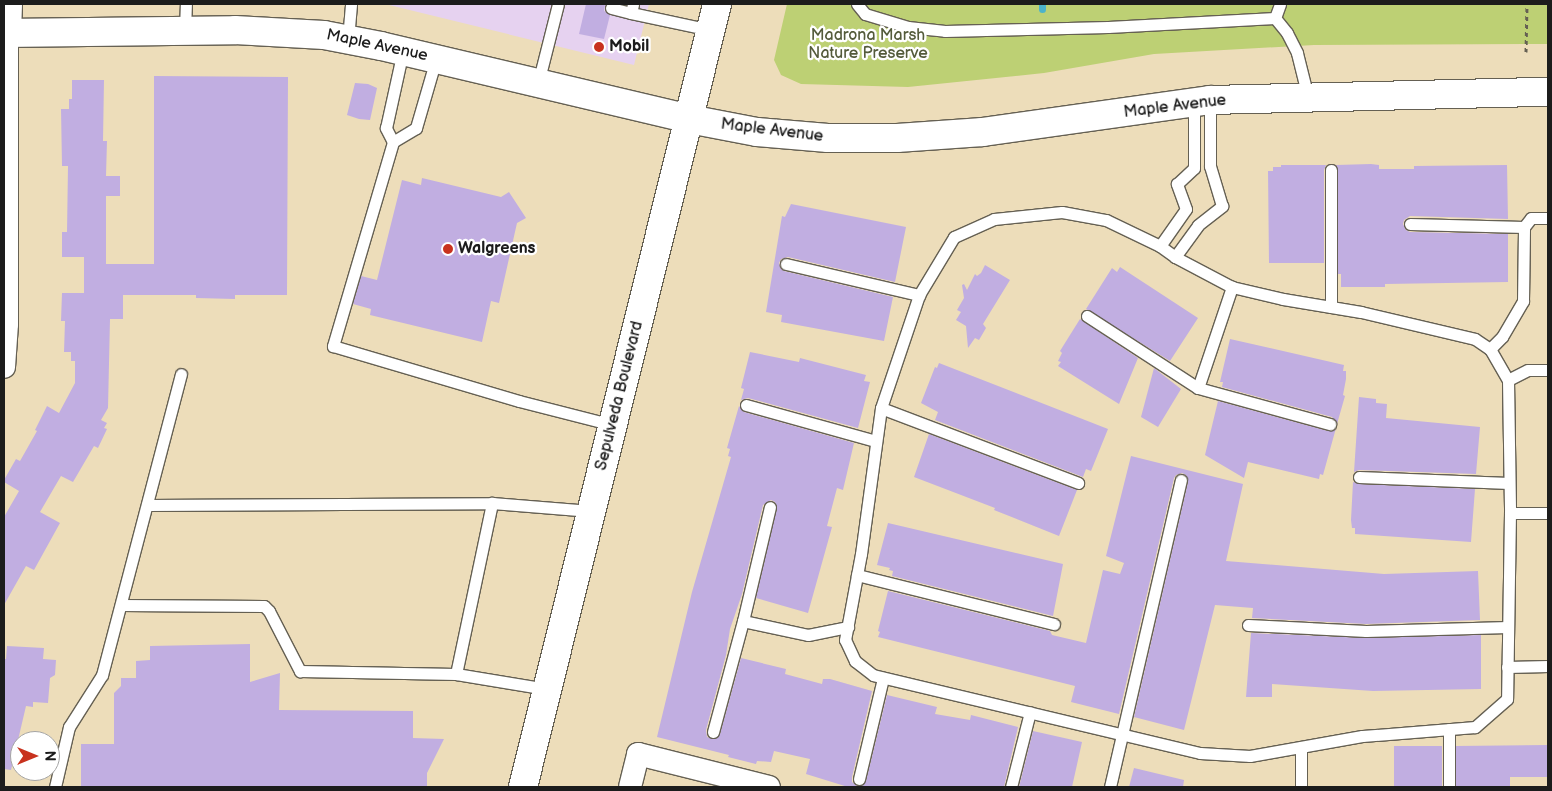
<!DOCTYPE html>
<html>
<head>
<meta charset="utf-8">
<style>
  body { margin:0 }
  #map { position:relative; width:1552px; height:791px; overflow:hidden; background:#edddba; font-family:"Balsamiq Sans",sans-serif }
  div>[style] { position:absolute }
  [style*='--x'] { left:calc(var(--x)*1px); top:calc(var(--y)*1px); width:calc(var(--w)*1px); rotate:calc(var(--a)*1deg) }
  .built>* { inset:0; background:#e6d2f0 }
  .green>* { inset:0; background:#bdd074 }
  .stream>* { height:7px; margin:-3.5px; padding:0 3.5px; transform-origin:3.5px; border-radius:3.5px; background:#4cb3cb }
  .building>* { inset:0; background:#c1aee1; transform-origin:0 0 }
  .path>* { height:3px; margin-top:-1.5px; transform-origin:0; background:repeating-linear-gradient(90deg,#656053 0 4px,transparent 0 8px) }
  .roads { filter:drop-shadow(1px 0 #656053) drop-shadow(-1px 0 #656053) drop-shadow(0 1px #656053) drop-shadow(0 -1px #656053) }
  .service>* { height:11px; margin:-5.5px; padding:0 5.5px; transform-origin:5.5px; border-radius:5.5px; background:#fff }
  .minor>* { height:22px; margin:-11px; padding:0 11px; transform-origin:11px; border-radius:11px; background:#fff }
  .tertiary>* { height:28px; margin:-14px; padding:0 14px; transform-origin:14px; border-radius:14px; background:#fff }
  .primary>* { height:28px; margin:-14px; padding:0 14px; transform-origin:14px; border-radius:14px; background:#fff }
  .dots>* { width:14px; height:14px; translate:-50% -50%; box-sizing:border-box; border:2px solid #fff; border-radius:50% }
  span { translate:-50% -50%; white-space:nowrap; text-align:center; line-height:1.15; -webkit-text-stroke:4.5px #fff; paint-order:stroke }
  .park-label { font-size:16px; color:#545b3b }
  .street-label { font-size:16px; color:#1c1c1c }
  .poi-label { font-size:16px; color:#1c1c1c; font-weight:700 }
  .left { translate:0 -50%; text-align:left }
  .frame { position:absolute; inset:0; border:5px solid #1c1c1c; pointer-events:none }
  .north { position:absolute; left:10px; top:731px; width:50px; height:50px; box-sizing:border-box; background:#fff; border:1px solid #a4a4a4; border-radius:50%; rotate:90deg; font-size:14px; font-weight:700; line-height:20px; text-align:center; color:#1c1c1c }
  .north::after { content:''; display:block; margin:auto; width:18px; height:22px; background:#c8321e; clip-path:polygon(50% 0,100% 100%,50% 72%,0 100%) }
</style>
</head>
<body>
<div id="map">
  <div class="built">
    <div style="clip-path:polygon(385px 4px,649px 4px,634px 65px)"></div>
  </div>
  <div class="green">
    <div style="clip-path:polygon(787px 4px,1548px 4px,1548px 44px,1314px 45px,1154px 54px,1044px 73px,908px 87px,801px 84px,781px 75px,774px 60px)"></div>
  </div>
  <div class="stream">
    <div style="--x:1042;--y:9;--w:5;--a:-90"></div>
  </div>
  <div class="building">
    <div style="clip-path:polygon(586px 4px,605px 4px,604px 11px,610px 15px,604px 39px,579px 34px)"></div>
    <div style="clip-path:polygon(154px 76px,288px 77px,287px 295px,235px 295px,235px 299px,196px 298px,196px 295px,123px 295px,123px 319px,110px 319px,108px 408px,101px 420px,107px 423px,104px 428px,107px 429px,98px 448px,94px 446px,73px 482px,61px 476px,40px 512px,60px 523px,34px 570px,26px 566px,4px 605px,4px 517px,19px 491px,4px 482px,4px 480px,16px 459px,20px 461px,37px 431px,35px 430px,47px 406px,59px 413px,75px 383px,75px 361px,71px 361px,71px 352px,64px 352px,65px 321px,61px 321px,62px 293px,84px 293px,84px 257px,62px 257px,62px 232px,67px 232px,68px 166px,62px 166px,61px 109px,69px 109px,69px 99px,72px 99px,72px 80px,104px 80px,103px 141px,107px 141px,106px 176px,120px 176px,120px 196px,106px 196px,106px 264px,154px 264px)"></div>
    <div style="clip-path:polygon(355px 83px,368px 84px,377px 88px,370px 120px,359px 119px,347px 115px)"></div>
    <div style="clip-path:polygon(1371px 164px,1379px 165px,1379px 169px,1414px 169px,1414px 166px,1507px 165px,1508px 219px,1410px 216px,1404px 220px,1403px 224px,1406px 230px,1410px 232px,1508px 234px,1508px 282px,1385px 284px,1385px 287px,1341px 287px,1341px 274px,1338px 274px,1338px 170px,1336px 165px)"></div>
    <div style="clip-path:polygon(1281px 165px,1326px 165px,1324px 170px,1324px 263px,1269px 263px,1268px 171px,1273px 171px,1273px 167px,1281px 167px)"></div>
    <div style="clip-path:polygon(422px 178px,501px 197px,509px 192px,526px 218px,517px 223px,499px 303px,491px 301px,482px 342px,370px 315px,371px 309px,353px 304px,361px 276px,377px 280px,402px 180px,421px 185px)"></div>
    <div style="clip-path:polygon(791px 204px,906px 227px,895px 282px,788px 257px,781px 259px,779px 263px,781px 269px,784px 271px,893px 297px,884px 341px,781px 322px,782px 315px,766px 312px,782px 216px,785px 217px)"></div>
    <div style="clip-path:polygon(985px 265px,1010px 280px,983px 324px,986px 328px,979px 340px,975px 338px,968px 348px,966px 326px,956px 320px,961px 312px,957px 310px,964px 298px,962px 285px,964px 284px,967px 290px,975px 274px,977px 276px,981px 273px)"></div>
    <div style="clip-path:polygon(1120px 267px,1198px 318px,1170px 361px,1086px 309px,1112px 268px,1117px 272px)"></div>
    <div style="clip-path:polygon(1080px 319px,1138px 358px,1119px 404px,1058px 366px,1061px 362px,1058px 361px,1062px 353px,1060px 351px)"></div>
    <div style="clip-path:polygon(1230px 339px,1344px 365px,1343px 371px,1346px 371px,1346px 379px,1343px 395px,1345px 396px,1337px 424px,1332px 417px,1222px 387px,1223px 382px,1220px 382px)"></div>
    <div style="clip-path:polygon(750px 352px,799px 362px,800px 358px,866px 375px,864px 381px,870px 382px,858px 428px,748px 398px,741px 400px,744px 389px,741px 388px)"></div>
    <div style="clip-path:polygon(939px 363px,1108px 429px,1091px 471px,1086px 469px,1083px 477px,935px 420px,938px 412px,921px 403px,935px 367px,937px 368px)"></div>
    <div style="clip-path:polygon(1154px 368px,1181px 389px,1158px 427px,1141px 417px)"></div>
    <div style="clip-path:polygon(1359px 397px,1376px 399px,1376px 403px,1387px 404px,1386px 418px,1480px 427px,1476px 474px,1359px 470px,1354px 472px)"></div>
    <div style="clip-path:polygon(1218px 401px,1328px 431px,1336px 428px,1323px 475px,1320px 474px,1319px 479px,1248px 462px,1244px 478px,1205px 455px)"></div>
    <div style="clip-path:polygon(739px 406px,744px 412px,854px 443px,843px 490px,837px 488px,827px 526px,832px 527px,808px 613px,756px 598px,777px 508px,775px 502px,771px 500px,763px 505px,742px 594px,730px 629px,726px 655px,706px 730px,707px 737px,714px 739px,720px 734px,741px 658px,786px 669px,785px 674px,822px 684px,823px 679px,830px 679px,872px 691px,852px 777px,852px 782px,857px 786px,862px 786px,866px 781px,887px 695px,937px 707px,935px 714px,970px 720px,971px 715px,1018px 727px,1004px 787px,848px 787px,806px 774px,810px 759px,774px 751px,771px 762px,757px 761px,756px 764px,728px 757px,729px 755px,657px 737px,692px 592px,731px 457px,728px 456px,730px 449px,727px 448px)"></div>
    <div style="clip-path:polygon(929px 434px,1077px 490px,1059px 536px,994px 510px,995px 508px,914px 477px)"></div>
    <div style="clip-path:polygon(1131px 456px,1243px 484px,1226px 561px,1384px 574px,1478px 571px,1480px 620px,1366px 624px,1252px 618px,1253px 608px,1215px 605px,1184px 730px,1134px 717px,1188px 482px,1186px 475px,1182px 473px,1176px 475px,1174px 478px,1119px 714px,1071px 702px,1075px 686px,878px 637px,880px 632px,878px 631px,888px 591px,1050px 631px,1052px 635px,1086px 643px,1103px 570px,1120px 574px,1124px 563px,1106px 556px)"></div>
    <div style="clip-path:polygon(1353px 482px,1359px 484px,1475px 489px,1471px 542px,1355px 534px,1355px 528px,1352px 528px,1351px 520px)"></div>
    <div style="clip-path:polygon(888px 523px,1063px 564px,1053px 616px,892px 576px,893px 571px,889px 570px,890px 568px,877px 565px)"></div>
    <div style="clip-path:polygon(1251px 633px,1366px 638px,1481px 635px,1481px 689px,1373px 691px,1272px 684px,1272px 697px,1246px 697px)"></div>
    <div style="clip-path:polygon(250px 644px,250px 682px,280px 673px,279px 710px,413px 711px,413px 738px,444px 739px,427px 773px,427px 787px,81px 787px,81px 744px,114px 744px,114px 693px,121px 686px,121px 678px,136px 678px,136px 661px,150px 660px,150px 646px)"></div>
    <div style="clip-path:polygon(7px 646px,44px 648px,43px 659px,56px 660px,55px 675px,50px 678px,48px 703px,33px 702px,33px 707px,26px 706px,11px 770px,4px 769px,4px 659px,6px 659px)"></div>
    <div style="clip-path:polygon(1033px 731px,1082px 742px,1072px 787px,1019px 787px)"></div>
    <div style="clip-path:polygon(1548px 745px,1548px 777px,1510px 777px,1510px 787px,1456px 787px,1456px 746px)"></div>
    <div style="left:1394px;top:746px;width:48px;height:41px"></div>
    <div style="clip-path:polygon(1134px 768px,1184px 780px,1183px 787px,1129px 787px)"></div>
  </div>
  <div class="path">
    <div style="--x:1526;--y:52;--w:48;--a:-88.8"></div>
  </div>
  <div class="roads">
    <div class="service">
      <div style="--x:857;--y:4;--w:13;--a:51"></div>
      <div style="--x:865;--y:14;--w:45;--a:16.8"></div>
      <div style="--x:908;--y:27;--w:37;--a:6"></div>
      <div style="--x:945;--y:31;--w:163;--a:-1.4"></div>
      <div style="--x:1108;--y:27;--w:167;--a:-3.1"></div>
      <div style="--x:1275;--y:18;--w:19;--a:51"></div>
      <div style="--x:1287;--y:33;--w:22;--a:63"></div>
      <div style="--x:1297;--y:53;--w:45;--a:76"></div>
      <div style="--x:611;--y:8;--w:21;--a:14"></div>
      <div style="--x:631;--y:13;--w:9;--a:-77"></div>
      <div style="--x:631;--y:13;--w:82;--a:12"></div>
      <div style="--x:1275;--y:18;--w:15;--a:-70"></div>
      <div style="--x:185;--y:30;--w:26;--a:-88"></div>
      <div style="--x:348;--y:39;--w:35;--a:-85"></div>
      <div style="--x:436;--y:59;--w:72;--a:106.2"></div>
      <div style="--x:416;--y:128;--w:27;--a:149"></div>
      <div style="--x:393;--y:142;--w:213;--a:106.4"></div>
      <div style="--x:333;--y:346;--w:194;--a:16.5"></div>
      <div style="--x:519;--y:401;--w:97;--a:14.3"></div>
      <div style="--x:538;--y:83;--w:81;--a:-75.8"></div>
      <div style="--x:393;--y:142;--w:16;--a:-117"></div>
      <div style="--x:386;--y:128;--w:79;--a:-77.6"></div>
      <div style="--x:1331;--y:170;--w:137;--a:90"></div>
      <div style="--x:1062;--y:212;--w:45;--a:10.3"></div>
      <div style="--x:1106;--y:220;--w:60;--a:25.7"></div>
      <div style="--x:1160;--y:246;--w:19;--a:36"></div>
      <div style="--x:1175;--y:257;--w:64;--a:27.8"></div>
      <div style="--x:1232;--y:287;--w:52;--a:13.2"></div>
      <div style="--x:1283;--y:299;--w:79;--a:9.5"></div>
      <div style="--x:1361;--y:312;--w:117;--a:13.3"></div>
      <div style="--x:1475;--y:339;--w:18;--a:34"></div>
      <div style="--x:1490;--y:349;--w:36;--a:60"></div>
      <div style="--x:1508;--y:380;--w:133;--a:89.1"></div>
      <div style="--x:1510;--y:513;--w:186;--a:90.9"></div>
      <div style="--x:1507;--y:699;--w:43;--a:138.8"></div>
      <div style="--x:1475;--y:727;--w:113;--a:175.4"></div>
      <div style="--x:1362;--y:736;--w:114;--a:169.9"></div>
      <div style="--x:1250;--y:756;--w:50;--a:-176.6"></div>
      <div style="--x:1200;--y:753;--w:336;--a:-166.6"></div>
      <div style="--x:873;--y:675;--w:23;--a:-142"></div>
      <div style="--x:855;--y:661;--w:23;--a:-115"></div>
      <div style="--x:845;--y:640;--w:87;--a:-79.5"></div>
      <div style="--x:861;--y:554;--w:147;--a:-82.2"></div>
      <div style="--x:881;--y:408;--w:119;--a:-71.4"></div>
      <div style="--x:919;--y:295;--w:68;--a:-58.9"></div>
      <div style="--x:954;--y:237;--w:44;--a:-24.2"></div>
      <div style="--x:994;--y:219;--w:68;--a:-5.9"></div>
      <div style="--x:1410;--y:224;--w:114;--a:1.5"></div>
      <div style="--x:1160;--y:246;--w:45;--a:-54.9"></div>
      <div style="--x:1186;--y:209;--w:27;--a:-110"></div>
      <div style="--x:1177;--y:184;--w:23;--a:-43"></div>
      <div style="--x:1194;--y:168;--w:66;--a:-90"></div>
      <div style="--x:1175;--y:257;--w:39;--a:-54"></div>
      <div style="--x:1198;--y:225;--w:31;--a:-38"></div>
      <div style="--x:1222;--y:206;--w:42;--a:-106.7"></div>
      <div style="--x:1210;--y:166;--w:66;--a:-90"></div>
      <div style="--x:786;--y:264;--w:137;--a:13.1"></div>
      <div style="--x:1087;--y:316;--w:132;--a:33"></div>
      <div style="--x:1198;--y:388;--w:107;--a:-71.4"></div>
      <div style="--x:1490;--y:349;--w:17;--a:-45"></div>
      <div style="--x:1502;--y:337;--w:42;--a:-59.7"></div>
      <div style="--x:1523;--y:301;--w:74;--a:-89.2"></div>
      <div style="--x:1524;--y:227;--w:11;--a:-52"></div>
      <div style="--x:1531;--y:218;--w:17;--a:0"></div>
      <div style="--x:1508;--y:380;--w:22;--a:-27"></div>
      <div style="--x:1528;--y:370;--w:20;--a:0"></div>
      <div style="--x:1198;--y:388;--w:137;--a:15.3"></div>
      <div style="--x:746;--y:405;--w:135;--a:15.5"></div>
      <div style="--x:881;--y:408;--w:211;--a:20.8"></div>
      <div style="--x:1359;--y:477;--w:150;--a:2.3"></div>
      <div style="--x:147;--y:505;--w:345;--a:-0.3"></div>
      <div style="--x:492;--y:503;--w:99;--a:4.6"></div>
      <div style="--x:1510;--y:513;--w:38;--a:0"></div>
      <div style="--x:857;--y:575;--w:203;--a:14"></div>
      <div style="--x:121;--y:605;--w:143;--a:0.4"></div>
      <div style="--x:264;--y:606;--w:7;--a:45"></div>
      <div style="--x:269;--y:611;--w:68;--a:62.7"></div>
      <div style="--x:300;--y:671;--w:156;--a:1.1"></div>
      <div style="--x:456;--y:674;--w:92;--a:9.4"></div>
      <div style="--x:743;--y:621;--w:117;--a:-76.7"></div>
      <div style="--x:1248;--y:625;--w:118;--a:2.9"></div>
      <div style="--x:1366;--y:631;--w:142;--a:-1.6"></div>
      <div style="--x:1507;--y:667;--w:41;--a:-1.4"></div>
      <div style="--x:456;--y:674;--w:175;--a:-78.1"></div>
      <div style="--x:1449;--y:729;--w:58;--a:90"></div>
      <div style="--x:713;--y:732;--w:115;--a:-74.9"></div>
      <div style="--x:743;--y:621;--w:66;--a:12.2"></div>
      <div style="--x:808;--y:635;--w:41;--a:-11.3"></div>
      <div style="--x:1301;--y:747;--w:40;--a:90"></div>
      <div style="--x:859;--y:779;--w:104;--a:-76.6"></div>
      <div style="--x:55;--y:787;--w:62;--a:-76.9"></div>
      <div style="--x:69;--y:727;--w:62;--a:-57.6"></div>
      <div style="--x:102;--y:675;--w:311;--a:-75.3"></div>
      <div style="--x:1011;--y:787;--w:77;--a:-75.8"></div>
      <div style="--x:1110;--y:787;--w:315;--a:-77"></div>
    </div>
    <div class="minor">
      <div style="--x:4;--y:367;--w:43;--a:-86"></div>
      <div style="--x:7;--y:324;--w:291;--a:-90"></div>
      <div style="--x:630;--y:787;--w:34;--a:-76"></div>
      <div style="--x:638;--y:754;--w:135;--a:14.1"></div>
    </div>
    <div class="tertiary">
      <div style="--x:4;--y:33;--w:231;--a:-0.7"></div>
      <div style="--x:235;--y:30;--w:89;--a:3.2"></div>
      <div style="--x:324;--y:35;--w:58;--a:10.9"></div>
      <div style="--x:381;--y:46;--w:317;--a:13.3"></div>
      <div style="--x:689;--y:119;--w:69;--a:10.8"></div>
      <div style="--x:757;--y:132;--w:71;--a:4.8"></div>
      <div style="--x:828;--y:138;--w:69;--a:0"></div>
      <div style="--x:897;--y:138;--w:86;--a:-4"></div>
      <div style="--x:983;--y:132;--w:229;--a:-8"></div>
      <div style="--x:1210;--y:100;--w:338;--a:-1.4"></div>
      <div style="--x:7;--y:33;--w:29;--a:-88"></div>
    </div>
    <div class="primary">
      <div style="--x:523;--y:787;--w:807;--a:-76.08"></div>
    </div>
  </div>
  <div class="dots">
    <div style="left:599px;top:47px;background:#c8321e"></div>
    <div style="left:448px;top:249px;background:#c8321e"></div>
  </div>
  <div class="park-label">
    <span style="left:868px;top:45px">Madrona Marsh<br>Nature Preserve</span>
  </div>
  <div class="street-label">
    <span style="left:377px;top:46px;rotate:12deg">Maple Avenue</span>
    <span style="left:1175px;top:107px;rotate:-7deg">Maple Avenue</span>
    <span style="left:772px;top:131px;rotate:7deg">Maple Avenue</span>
    <span style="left:620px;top:396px;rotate:-76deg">Sepulveda Boulevard</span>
  </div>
  <div class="poi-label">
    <span class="left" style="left:609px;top:47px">Mobil</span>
    <span class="left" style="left:458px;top:249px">Walgreens</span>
  </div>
  <div class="frame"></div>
  <div class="north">N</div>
</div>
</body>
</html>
